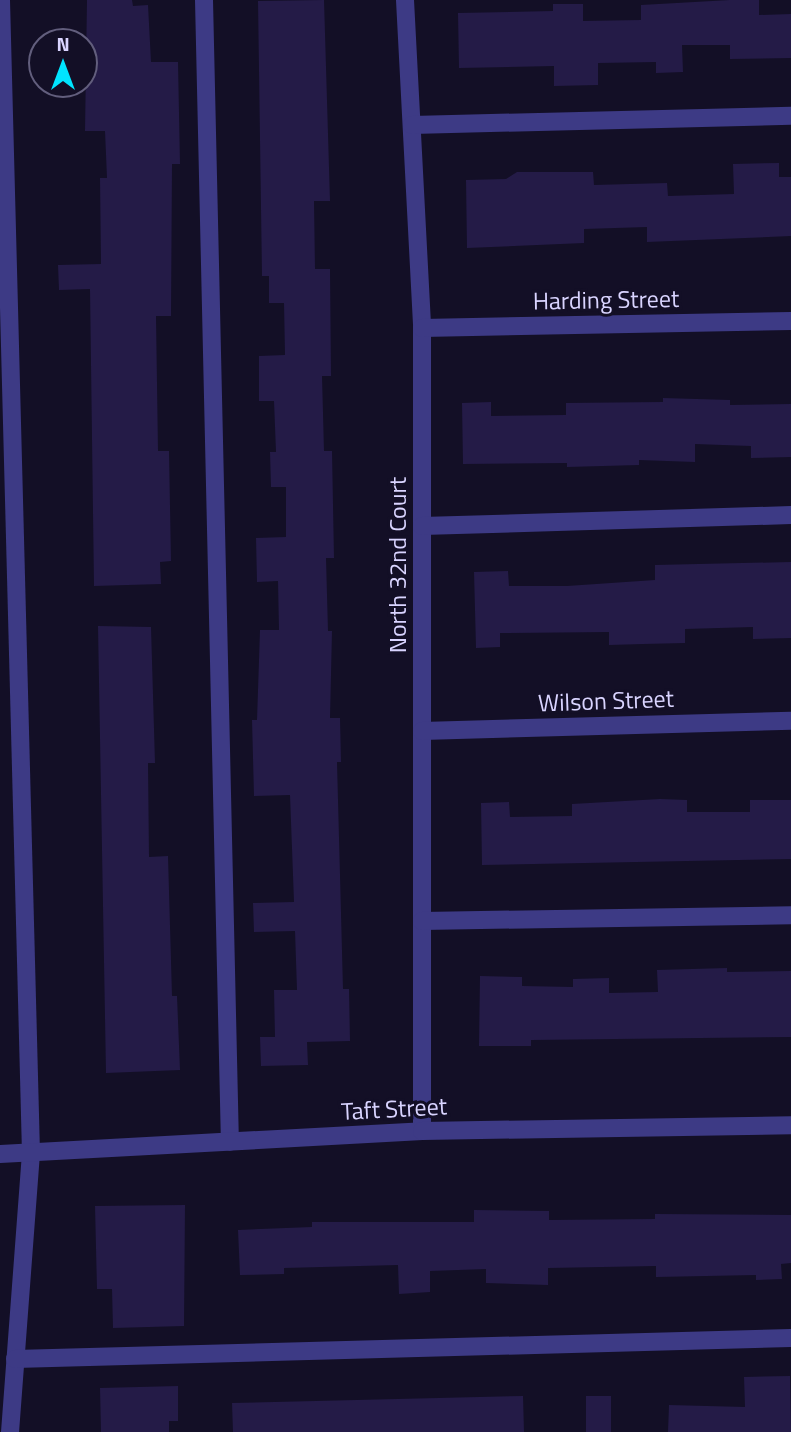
<!DOCTYPE html>
<html>
<head>
<meta charset="utf-8">
<style>
  body { margin:0 }
  #map { position:relative; width:791px; height:1432px; overflow:hidden; background:#130f26; font-family:"Titillium Web",sans-serif }
  div>[style] { position:absolute }
  [style*='--x'] { left:calc(var(--x)*1px); top:calc(var(--y)*1px); width:calc(var(--w)*1px); rotate:calc(var(--a)*1deg) }
  .building>* { inset:0; background:#241b47; transform-origin:0 0 }
  .minor>* { height:18px; margin:-9px; padding:0 9px; transform-origin:9px; border-radius:9px; background:#3d3a85 }
  span { translate:-50% -50%; white-space:nowrap; text-align:center; line-height:1.15; -webkit-text-stroke:6px #130f26; paint-order:stroke }
  .street-label { font-size:24px; color:#d9d4ff }
  .north { position:absolute; left:28px; top:28px; width:70px; height:70px; box-sizing:border-box; background:#130f26; border:2px solid #625e7d; border-radius:50%; rotate:0deg; font-size:19px; font-weight:700; line-height:28px; text-align:center; color:#d9d4ff }
  .north::after { content:''; display:block; margin:auto; width:24px; height:32px; background:#00e5ff; clip-path:polygon(50% 0,100% 100%,50% 72%,0 100%) }
</style>
</head>
<body>
<div id="map">
  <div class="building">
    <div style="clip-path:polygon(87px 0,132px 0,133px 6px,148px 5px,151px 62px,178px 62px,180px 164px,172px 164px,171px 316px,156px 316px,158px 451px,169px 451px,171px 561px,160px 562px,161px 584px,94px 586px,90px 289px,59px 290px,58px 265px,101px 264px,100px 178px,107px 178px,105px 131px,85px 131px)"></div>
    <div style="clip-path:polygon(324px 0,330px 201px,314px 201px,315px 269px,330px 269px,331px 376px,322px 376px,324px 451px,332px 451px,334px 558px,326px 558px,328px 631px,332px 631px,330px 718px,340px 718px,341px 762px,337px 762px,343px 989px,349px 989px,350px 1041px,307px 1042px,308px 1065px,261px 1066px,260px 1037px,275px 1037px,274px 990px,297px 990px,295px 931px,254px 932px,253px 903px,294px 902px,290px 795px,254px 796px,252px 720px,257px 720px,260px 630px,279px 630px,278px 581px,257px 582px,256px 538px,286px 537px,286px 487px,271px 487px,270px 452px,276px 452px,274px 401px,259px 401px,259px 356px,285px 355px,284px 303px,269px 303px,269px 276px,262px 276px,258px 1px)"></div>
    <div style="clip-path:polygon(730px 0,759px 0,759px 15px,791px 14px,791px 58px,730px 59px,730px 45px,682px 45px,683px 72px,656px 73px,656px 62px,598px 63px,598px 85px,554px 86px,554px 66px,459px 68px,458px 13px,553px 11px,553px 4px,583px 4px,583px 21px,641px 20px,641px 5px)"></div>
    <div style="clip-path:polygon(779px 163px,779px 177px,791px 177px,791px 236px,647px 242px,647px 227px,584px 229px,584px 243px,467px 248px,466px 180px,506px 179px,517px 172px,593px 172px,594px 185px,667px 183px,668px 196px,734px 194px,733px 164px)"></div>
    <div style="clip-path:polygon(663px 398px,730px 400px,730px 405px,791px 404px,791px 457px,751px 458px,751px 446px,695px 444px,695px 462px,639px 460px,639px 465px,567px 467px,567px 463px,463px 464px,462px 403px,491px 402px,491px 416px,566px 415px,566px 403px,663px 402px)"></div>
    <div style="clip-path:polygon(791px 562px,791px 638px,753px 639px,753px 627px,685px 629px,685px 643px,643px 644px,609px 645px,609px 632px,500px 633px,500px 647px,476px 648px,474px 572px,508px 571px,509px 586px,567px 586px,655px 580px,655px 565px)"></div>
    <div style="clip-path:polygon(98px 626px,151px 627px,155px 763px,148px 763px,149px 857px,168px 856px,172px 996px,177px 996px,180px 1070px,106px 1073px)"></div>
    <div style="clip-path:polygon(660px 799px,687px 800px,687px 812px,750px 812px,750px 800px,791px 800px,791px 859px,482px 865px,481px 803px,509px 802px,510px 817px,572px 816px,572px 804px)"></div>
    <div style="clip-path:polygon(727px 968px,727px 972px,791px 971px,791px 1037px,531px 1040px,531px 1046px,479px 1046px,480px 976px,522px 977px,522px 986px,573px 987px,573px 979px,609px 978px,609px 993px,658px 992px,657px 970px)"></div>
    <div style="clip-path:polygon(185px 1205px,184px 1326px,113px 1328px,112px 1289px,97px 1289px,95px 1206px)"></div>
    <div style="clip-path:polygon(474px 1210px,549px 1211px,549px 1220px,655px 1219px,655px 1214px,791px 1215px,791px 1263px,781px 1264px,782px 1279px,756px 1280px,756px 1275px,656px 1277px,656px 1266px,548px 1268px,548px 1285px,486px 1283px,486px 1269px,430px 1271px,430px 1292px,399px 1294px,398px 1265px,284px 1268px,284px 1274px,240px 1275px,238px 1230px,312px 1227px,312px 1222px,474px 1222px)"></div>
    <div style="clip-path:polygon(790px 1376px,791px 1432px,668px 1432px,669px 1405px,745px 1407px,744px 1377px)"></div>
    <div style="clip-path:polygon(178px 1386px,178px 1421px,169px 1421px,169px 1432px,101px 1432px,100px 1388px)"></div>
    <div style="clip-path:polygon(523px 1396px,524px 1432px,233px 1432px,232px 1403px)"></div>
    <div style="left:586px;top:1396px;width:25px;height:36px"></div>
  </div>
  <div class="minor">
    <div style="--x:1;--y:0;--w:1153;--a:88.51"></div>
    <div style="--x:31;--y:1153;--w:280;--a:94.3"></div>
    <div style="--x:204;--y:0;--w:1142;--a:88.7"></div>
    <div style="--x:405;--y:0;--w:328;--a:87"></div>
    <div style="--x:422;--y:328;--w:803;--a:90"></div>
    <div style="--x:412;--y:125;--w:379;--a:-1.4"></div>
    <div style="--x:422;--y:328;--w:369;--a:-1.1"></div>
    <div style="--x:422;--y:526;--w:369;--a:-1.7"></div>
    <div style="--x:422;--y:731;--w:369;--a:-1.6"></div>
    <div style="--x:422;--y:921;--w:369;--a:-0.9"></div>
    <div style="--x:0;--y:1154;--w:423;--a:-3.1"></div>
    <div style="--x:422;--y:1131;--w:369;--a:-0.9"></div>
    <div style="--x:15;--y:1359;--w:776;--a:-1.55"></div>
  </div>
  <div class="street-label">
    <span style="left:606px;top:300px;rotate:-1deg">Harding Street</span>
    <span style="left:398px;top:565px;rotate:-90deg">North 32nd Court</span>
    <span style="left:606px;top:701px;rotate:-2deg">Wilson Street</span>
    <span style="left:394px;top:1109px;rotate:-3deg">Taft Street</span>
  </div>
  <div class="north">N</div>
</div>
</body>
</html>
